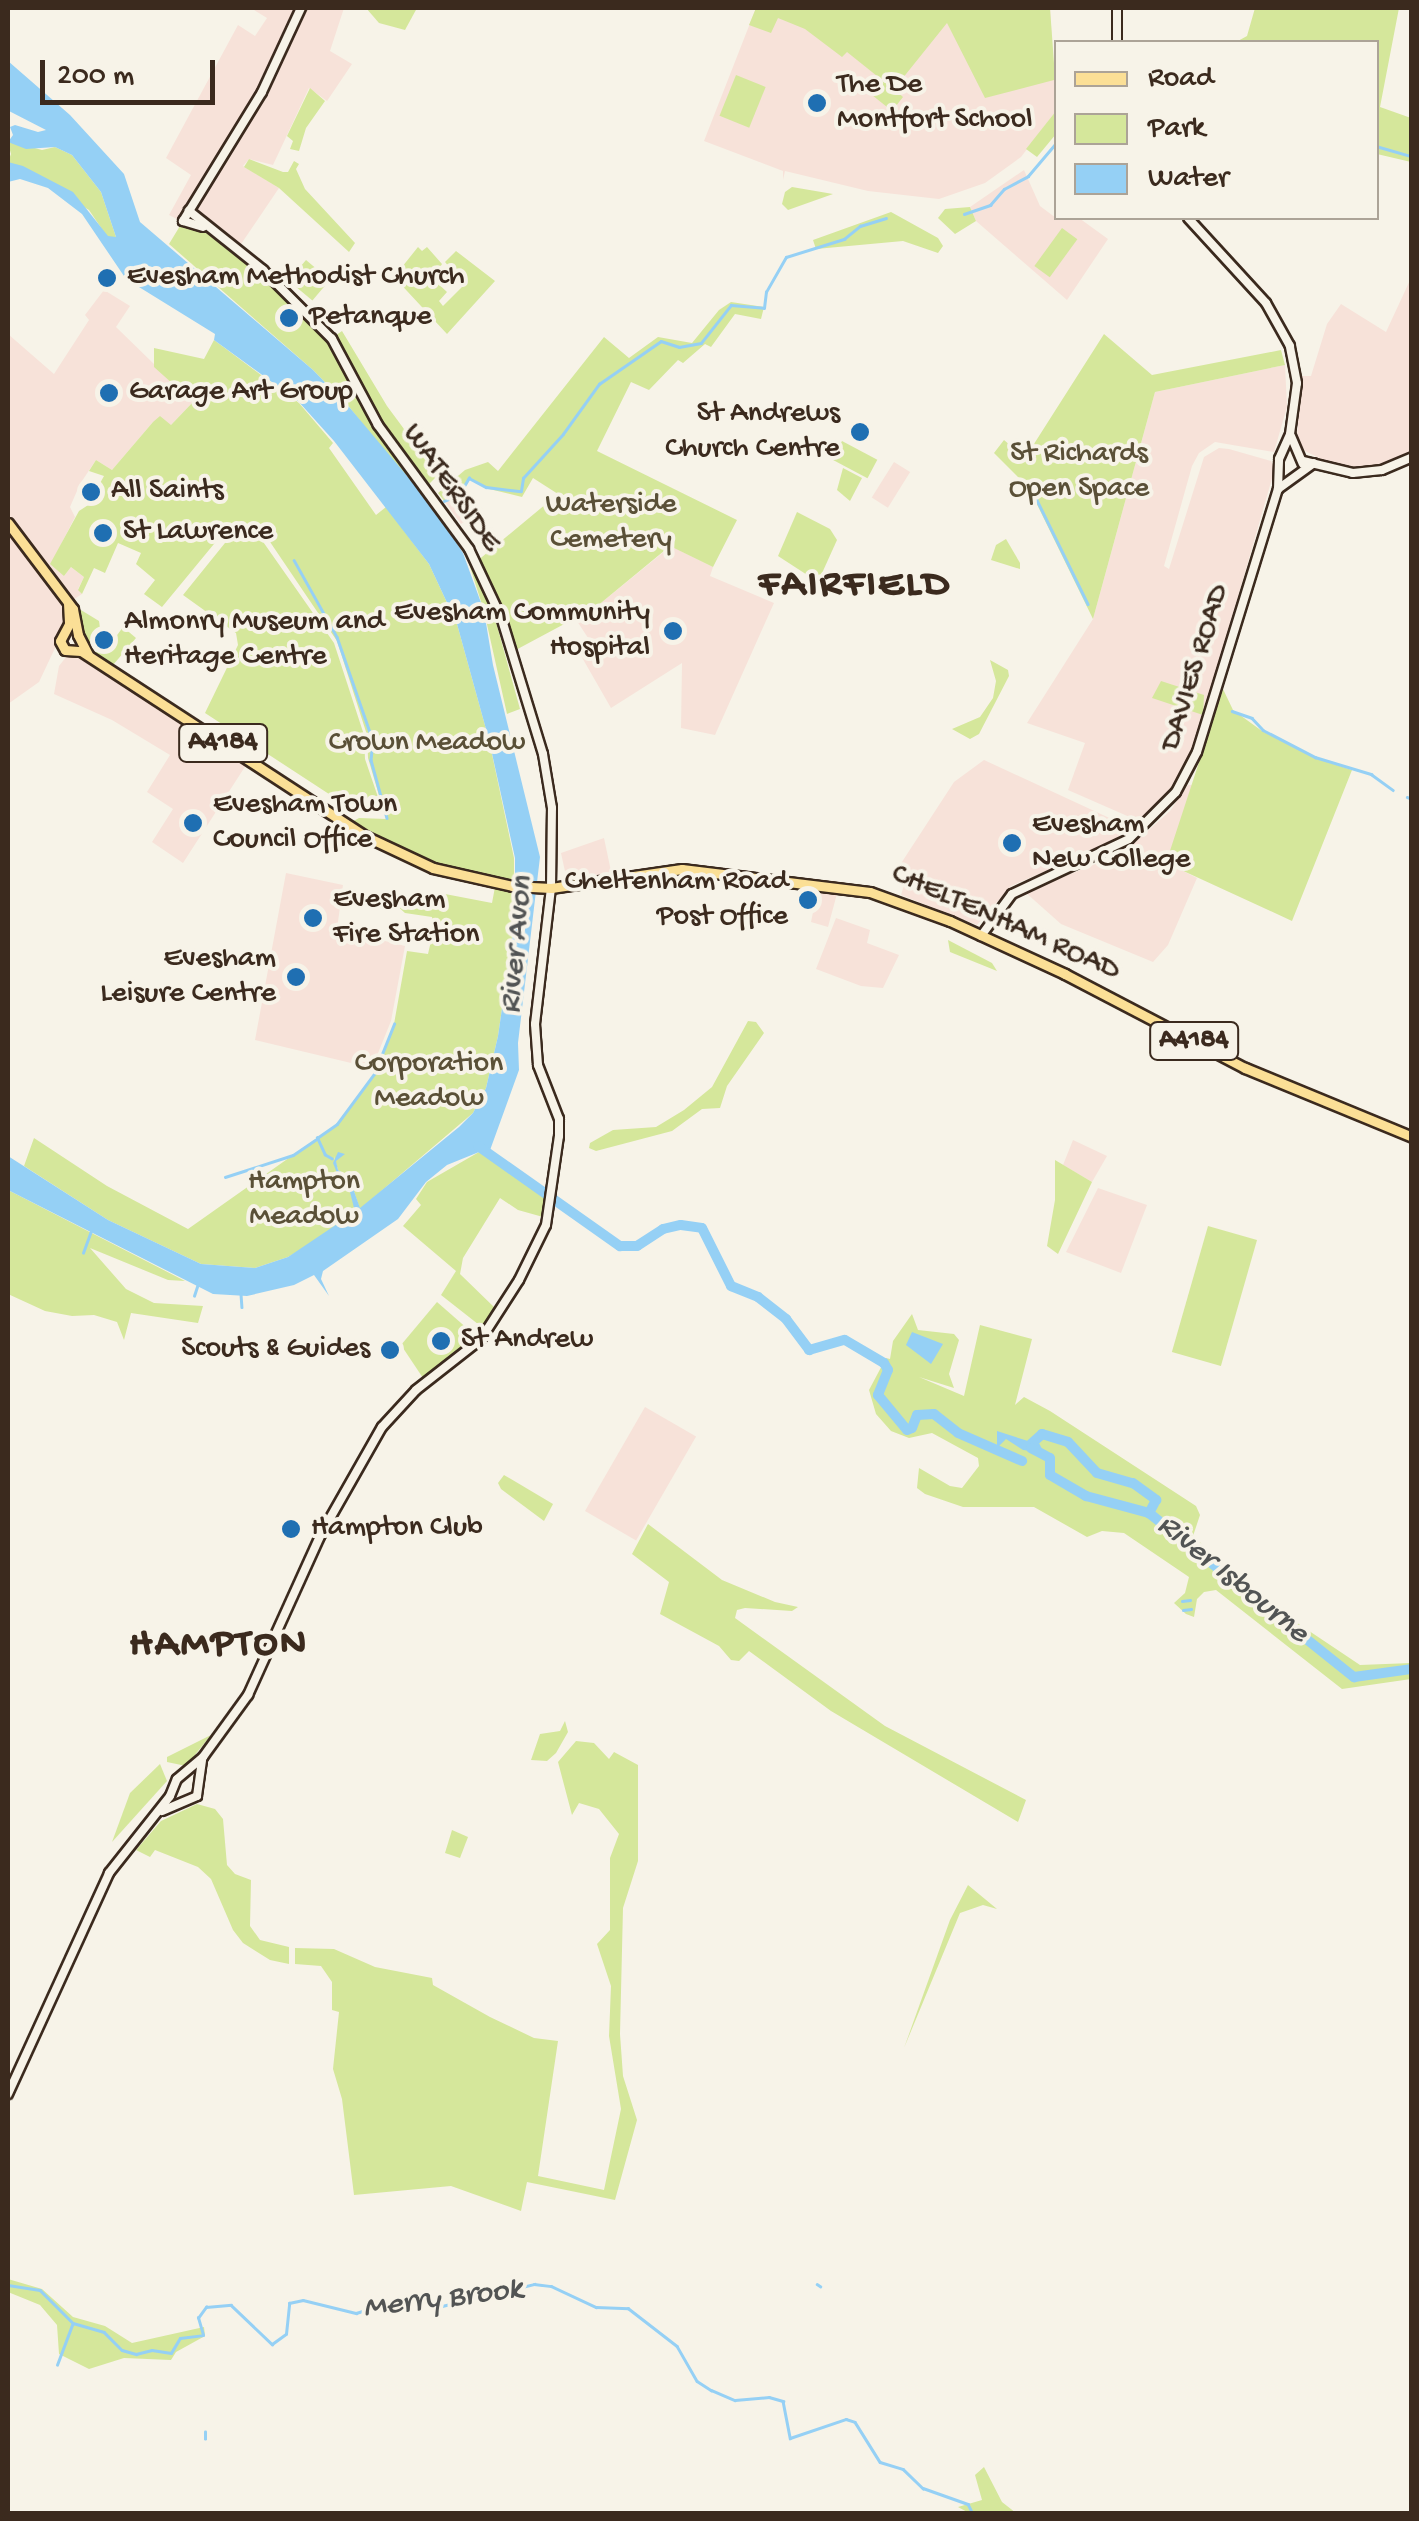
<!DOCTYPE html>
<html>
<head>
<meta charset="utf-8">
<style>
  body { margin:0 }
  #map { position:relative; width:1419px; height:2521px; overflow:hidden; background:#f7f3e8; font-family:"Gochi Hand",sans-serif }
  div>[style] { position:absolute }
  [style*='--x'] { left:calc(var(--x)*1px); top:calc(var(--y)*1px); width:calc(var(--w)*1px); rotate:calc(var(--a)*1deg) }
  .built>* { inset:0; background:#f7e2d9; transform-origin:0 0 }
  .green>* { inset:0; background:#d5e79b; transform-origin:0 0 }
  .water>* { inset:0; background:#95d0f5 }
  .stream>* { height:2.5px; margin:-1.25px; padding:0 1.25px; transform-origin:1.25px; border-radius:1.25px; background:#95d0f5 }
  .river>* { height:10px; margin:-5px; padding:0 5px; transform-origin:5px; border-radius:5px; background:#95d0f5 }
  .roads { filter:drop-shadow(2px 0 #3b2a1e) drop-shadow(-2px 0 #3b2a1e) drop-shadow(0 2px #3b2a1e) drop-shadow(0 -2px #3b2a1e) }
  .secondary>* { height:8px; margin:-4px; padding:0 4px; transform-origin:4px; border-radius:4px; background:#f7f3e8 }
  .primary>* { height:9px; margin:-4.5px; padding:0 4.5px; transform-origin:4.5px; border-radius:4.5px; background:#fbdf96 }
  .dots>* { width:28px; height:28px; translate:-50% -50%; box-sizing:border-box; border:5px solid #f7f3e8; border-radius:50% }
  span { translate:-50% -50%; white-space:nowrap; text-align:center; line-height:1.15; -webkit-text-stroke:8px #f7f3e8; paint-order:stroke }
  .shield-label span { padding:2px 8px; background:#f7f3e8; border:2px solid; border-radius:8px; -webkit-text-stroke-width:0 }
  .shield-label { font-size:28px; color:#3b2a1e; font-weight:700 }
  .poi-label { font-size:30px; color:#3b2a1e }
  .left { translate:0 -50%; text-align:left }
  .right { translate:-100% -50%; text-align:right }
  .park-label { font-size:30px; color:#5a5037 }
  .street-label { font-size:30px; color:#3b2a1e }
  .water-label { font-size:32px; color:#525454; font-style:italic }
  .district-label { font-size:40px; color:#3b2a1e; font-weight:700; letter-spacing:2.5px }
  .frame { position:absolute; inset:0; border:10px solid #3b2a1e; pointer-events:none }
  .legend { position:absolute; left:1054px; top:40px; width:325px; height:180px; box-sizing:border-box; background:#f7f3e8; border:2px solid #aca397; margin:0; padding:12px 18px; list-style:none; font-size:30px; color:#3b2a1e }
  .legend li { display:flex; align-items:center; gap:20px; height:50px }
  .legend b { width:50px; border:2px solid #aca397 }
  .scale { position:absolute; left:40px; top:60px; width:175px; height:45px; box-sizing:border-box; border:5px solid #3b2a1e; border-top:0; padding-left:12px; font-size:30px; line-height:35px; white-space:nowrap; color:#3b2a1e; -webkit-text-stroke:8px #f7f3e8; paint-order:stroke }
</style>
</head>
<body>
<div id="map">
  <div class="built">
    <div style="clip-path:polygon(251px 8px,344px 8px,330px 51px,352px 64px,327px 101px,309px 88px,273px 165px,249px 159px,243px 166px,279px 188px,237px 250px,169px 215px,191px 175px,166px 158px,238px 25px,255px 36px,267px 18px)"></div>
    <div style="clip-path:polygon(756px 8px,1050px 8px,1056px 111px,1021px 157px,985px 183px,939px 199px,868px 191px,785px 171px,783px 180px,783px 171px,704px 141px)"></div>
    <div style="clip-path:polygon(1024px 170px,1040px 206px,1056px 218px,1079px 218px,1108px 239px,1067px 300px,976px 221px,970px 207px)"></div>
    <div style="clip-path:polygon(1411px 278px,1411px 451px,1386px 464px,1358px 469px,1331px 464px,1305px 451px,1297px 438px,1301px 376px,1311px 376px,1327px 324px,1341px 304px,1386px 332px)"></div>
    <div style="clip-path:polygon(104px 290px,130px 306px,116px 327px,193px 402px,171px 425px,153px 422px,112px 470px,96px 460px,80px 484px,70px 507px,75px 517px,55px 556px,64px 576px,71px 567px,84px 577px,78px 589px,82px 594px,68px 603px,64px 629px,39px 682px,8px 704px,8px 334px,54px 374px,89px 320px,85px 315px)"></div>
    <div style="clip-path:polygon(1285px 365px,1287px 407px,1274px 452px,1215px 442px,1199px 453px,1192px 466px,1164px 566px,1169px 569px,1204px 457px,1219px 448px,1229px 449px,1271px 461px,1275px 468px,1196px 743px,1176px 785px,1141px 822px,1068px 790px,1085px 743px,1027px 723px,1093px 619px,1155px 392px)"></div>
    <div style="left:894px;top:462px;width:19px;height:42px;rotate:32deg"></div>
    <div style="clip-path:polygon(461px 495px,475px 515px,461px 524px,445px 502px)"></div>
    <div style="clip-path:polygon(671px 546px,713px 567px,710px 576px,774px 603px,715px 735px,681px 728px,682px 663px,611px 708px,580px 654px,592px 644px,575px 618px,596px 607px)"></div>
    <div style="clip-path:polygon(70px 652px,78px 652px,248px 762px,183px 863px,152px 842px,173px 809px,147px 792px,170px 755px,112px 720px,54px 694px,59px 666px)"></div>
    <div style="clip-path:polygon(984px 760px,1131px 828px,1105px 846px,1011px 886px,977px 925px,901px 895px,908px 871px,898px 868px,954px 782px)"></div>
    <div style="clip-path:polygon(1188px 785px,1194px 785px,1167px 863px,1197px 878px,1168px 945px,1153px 962px,1061px 924px,1025px 892px,1123px 853px,1170px 811px)"></div>
    <div style="clip-path:polygon(604px 838px,612px 876px,573px 881px,566px 876px,561px 853px)"></div>
    <div style="clip-path:polygon(286px 873px,343px 885px,337px 929px,405px 946px,391px 1021px,372px 1068px,255px 1040px)"></div>
    <div style="clip-path:polygon(801px 884px,838px 890px,828px 927px,811px 922px,813px 912px,800px 908px)"></div>
    <div style="clip-path:polygon(836px 918px,870px 930px,867px 943px,899px 955px,883px 988px,861px 986px,816px 969px)"></div>
    <div style="clip-path:polygon(1073px 1140px,1107px 1156px,1092px 1182px,1063px 1165px)"></div>
    <div style="clip-path:polygon(1098px 1188px,1147px 1205px,1121px 1273px,1066px 1252px)"></div>
    <div style="left:645px;top:1407px;width:59px;height:120px;rotate:30deg"></div>
  </div>
  <div class="green">
    <div style="clip-path:polygon(366px 8px,417px 8px,405px 30px,379px 23px)"></div>
    <div style="clip-path:polygon(756px 8px,1050px 8px,1056px 91px,1054px 80px,985px 98px,947px 23px,894px 89px,903px 97px,892px 111px,872px 95px,882px 80px,847px 52px,842px 57px,805px 29px,778px 18px,771px 33px,749px 25px)"></div>
    <div style="clip-path:polygon(1255px 8px,1399px 8px,1380px 107px,1411px 118px,1411px 162px,1377px 154px,1376px 42px,1236px 42px,1247px 36px)"></div>
    <div style="left:736px;top:75px;width:32px;height:44px;rotate:22deg"></div>
    <div style="clip-path:polygon(310px 88px,325px 101px,306px 128px,299px 151px,290px 149px,293px 141px,287px 136px)"></div>
    <div style="clip-path:polygon(1056px 111px,1056px 134px,1037px 157px,1026px 149px)"></div>
    <div style="clip-path:polygon(13px 142px,42px 150px,55px 147px,72px 155px,101px 192px,116px 237px,108px 238px,89px 210px,8px 162px,11px 154px,8px 143px)"></div>
    <div style="clip-path:polygon(249px 159px,283px 172px,288px 172px,294px 161px,299px 164px,296px 169px,305px 189px,355px 243px,349px 252px,279px 188px,244px 167px)"></div>
    <div style="clip-path:polygon(792px 187px,833px 194px,788px 210px,782px 204px,785px 192px)"></div>
    <div style="clip-path:polygon(970px 207px,976px 221px,955px 234px,938px 218px,945px 209px)"></div>
    <div style="clip-path:polygon(891px 212px,938px 238px,943px 246px,938px 253px,903px 241px,816px 249px,813px 240px)"></div>
    <div style="clip-path:polygon(183px 221px,229px 242px,332px 338px,342px 331px,387px 406px,438px 475px,426px 487px,412px 470px,404px 477px,350px 408px,313px 370px,169px 244px)"></div>
    <div style="left:1062px;top:228px;width:19px;height:47px;rotate:36deg"></div>
    <div style="clip-path:polygon(418px 247px,422px 251px,427px 247px,442px 264px,433px 279px,447px 292px,439px 301px,443px 306px,464px 285px,445px 262px,456px 251px,495px 281px,447px 334px,394px 277px)"></div>
    <div style="left:306px;top:260px;width:31px;height:27px;rotate:40deg"></div>
    <div style="clip-path:polygon(731px 302px,764px 307px,761px 319px,735px 314px,711px 347px,705px 344px,683px 363px,678px 360px,649px 390px,631px 382px,597px 451px,737px 520px,713px 567px,670px 546px,596px 607px,512px 652px,476px 562px,558px 494px,533px 478px,522px 497px,485px 488px,470px 479px,461px 495px,445px 502px,438px 493px,465px 470px,488px 462px,498px 471px,604px 337px,629px 358px,658px 337px,692px 343px,719px 310px)"></div>
    <div style="clip-path:polygon(1104px 334px,1152px 375px,1281px 350px,1285px 365px,1155px 392px,1093px 619px,1029px 488px,994px 453px,1004px 440px,1025px 458px)"></div>
    <div style="clip-path:polygon(214px 340px,299px 403px,333px 443px,329px 448px,376px 515px,386px 507px,429px 564px,457px 624px,489px 740px,514px 858px,514px 885px,433px 867px,348px 824px,359px 818px,386px 819px,368px 758px,367px 735px,337px 641px,264px 533px,245px 538px,223px 533px,162px 607px,144px 594px,155px 580px,136px 564px,141px 553px,118px 543px,105px 573px,94px 568px,82px 594px,78px 590px,84px 577px,71px 567px,64px 576px,50px 564px,79px 511px,102px 496px,104px 488px,99px 485px,104px 476px,89px 471px,96px 460px,112px 470px,153px 422px,160px 416px,171px 425px,193px 402px,154px 367px,154px 348px,204px 359px)"></div>
    <div style="left:842px;top:441px;width:40px;height:21px;rotate:28deg"></div>
    <div style="clip-path:polygon(843px 468px,862px 478px,850px 501px,837px 490px)"></div>
    <div style="clip-path:polygon(797px 512px,830px 529px,837px 540px,818px 582px,778px 556px)"></div>
    <div style="clip-path:polygon(259px 536px,334px 643px,364px 735px,365px 759px,379px 800px,374px 810px,358px 813px,205px 713px,238px 645px,236px 633px,183px 595px,229px 538px,244px 542px)"></div>
    <div style="clip-path:polygon(1006px 539px,1020px 563px,1020px 569px,991px 560px,996px 545px)"></div>
    <div style="clip-path:polygon(465px 551px,493px 611px,520px 709px,507px 714px,484px 611px)"></div>
    <div style="clip-path:polygon(76px 607px,99px 621px,100px 628px,89px 645px)"></div>
    <div style="clip-path:polygon(123px 627px,136px 638px,113px 665px,96px 653px,100px 646px,107px 649px)"></div>
    <div style="clip-path:polygon(990px 660px,1008px 670px,1009px 676px,979px 734px,970px 739px,952px 729px,980px 717px,993px 698px,996px 681px)"></div>
    <div style="clip-path:polygon(1161px 681px,1204px 695px,1203px 715px,1152px 698px)"></div>
    <div style="clip-path:polygon(1223px 689px,1233px 710px,1262px 731px,1315px 758px,1352px 770px,1292px 921px,1166px 863px)"></div>
    <div style="clip-path:polygon(495px 887px,514px 888px,515px 919px,498px 1036px,486px 1088px,473px 1113px,360px 1209px,349px 1177px,338px 1170px,334px 1156px,337px 1173px,348px 1183px,356px 1212px,330px 1233px,288px 1257px,255px 1268px,201px 1264px,108px 1220px,24px 1166px,34px 1138px,107px 1186px,188px 1229px,337px 1124px,374px 1074px,394px 1024px,407px 951px,428px 954px,433px 932px,432px 917px,405px 913px,395px 904px,445px 894px,492px 903px)"></div>
    <div style="clip-path:polygon(948px 940px,992px 963px,997px 971px,950px 952px)"></div>
    <div style="clip-path:polygon(748px 1021px,756px 1022px,764px 1033px,727px 1086px,720px 1108px,702px 1109px,672px 1131px,596px 1151px,589px 1148px,590px 1143px,613px 1130px,656px 1127px,684px 1110px,712px 1087px)"></div>
    <div style="clip-path:polygon(479px 1152px,489px 1153px,545px 1194px,543px 1217px,518px 1210px,500px 1198px,463px 1258px,460px 1274px,495px 1308px,483px 1328px,441px 1295px,456px 1271px,403px 1226px,421px 1205px,416px 1199px,427px 1182px)"></div>
    <div style="clip-path:polygon(1055px 1160px,1092px 1182px,1058px 1254px,1047px 1246px,1055px 1200px)"></div>
    <div style="clip-path:polygon(8px 1190px,185px 1281px,168px 1280px,90px 1248px,126px 1289px,154px 1303px,203px 1306px,198px 1323px,131px 1313px,124px 1340px,117px 1322px,94px 1315px,72px 1316px,45px 1311px,8px 1294px)"></div>
    <div style="left:1208px;top:1226px;width:51px;height:131px;rotate:16deg"></div>
    <div style="clip-path:polygon(437px 1302px,477px 1337px,423px 1378px,401px 1345px)"></div>
    <div style="clip-path:polygon(912px 1314px,918px 1330px,954px 1334px,959px 1340px,949px 1374px,954px 1388px,919px 1377px,964px 1396px,980px 1325px,1032px 1339px,1015px 1405px,1024px 1397px,1050px 1411px,1196px 1506px,1200px 1515px,1193px 1536px,1266px 1602px,1360px 1665px,1411px 1663px,1411px 1679px,1342px 1689px,1216px 1590px,1204px 1592px,1197px 1599px,1194px 1617px,1186px 1614px,1174px 1603px,1185px 1593px,1189px 1577px,1124px 1533px,1102px 1531px,1087px 1537px,1034px 1507px,963px 1507px,925px 1494px,917px 1488px,919px 1468px,950px 1486px,962px 1488px,979px 1466px,978px 1458px,932px 1433px,909px 1438px,891px 1431px,876px 1414px,869px 1390px,886px 1358px,890px 1359px,893px 1341px)"></div>
    <div style="clip-path:polygon(504px 1475px,553px 1504px,544px 1521px,501px 1489px,498px 1483px)"></div>
    <div style="clip-path:polygon(648px 1524px,722px 1580px,775px 1602px,798px 1607px,792px 1611px,745px 1608px,737px 1610px,735px 1618px,885px 1726px,1026px 1800px,1018px 1822px,831px 1711px,749px 1651px,739px 1661px,731px 1660px,719px 1646px,660px 1614px,669px 1582px,632px 1554px)"></div>
    <div style="clip-path:polygon(565px 1721px,568px 1732px,556px 1753px,547px 1761px,531px 1760px,540px 1734px,560px 1731px)"></div>
    <div style="clip-path:polygon(211px 1735px,186px 1766px,167px 1762px,167px 1757px)"></div>
    <div style="clip-path:polygon(576px 1741px,594px 1743px,609px 1759px,614px 1752px,638px 1765px,638px 1861px,623px 1908px,620px 2034px,623px 2076px,637px 2120px,615px 2200px,527px 2182px,521px 2211px,451px 2186px,354px 2195px,342px 2099px,333px 2069px,339px 2012px,332px 2010px,332px 1982px,321px 1966px,295px 1964px,295px 1948px,334px 1949px,375px 1967px,432px 1978px,433px 1985px,490px 2017px,534px 2038px,558px 2041px,538px 2176px,604px 2190px,621px 2109px,609px 2036px,611px 1986px,597px 1944px,610px 1930px,610px 1858px,619px 1834px,599px 1809px,579px 1803px,572px 1815px,558px 1762px)"></div>
    <div style="clip-path:polygon(160px 1764px,167px 1781px,112px 1842px,130px 1793px)"></div>
    <div style="clip-path:polygon(197px 1804px,215px 1809px,223px 1819px,227px 1865px,235px 1874px,251px 1880px,250px 1926px,260px 1940px,289px 1947px,289px 1964px,270px 1960px,243px 1943px,233px 1930px,211px 1879px,198px 1867px,155px 1850px,150px 1857px,136px 1850px,161px 1821px)"></div>
    <div style="clip-path:polygon(452px 1830px,468px 1837px,460px 1858px,445px 1853px)"></div>
    <div style="clip-path:polygon(968px 1885px,997px 1909px,983px 1905px,960px 1913px,904px 2048px,950px 1920px)"></div>
    <div style="clip-path:polygon(8px 2279px,42px 2289px,73px 2317px,105px 2326px,132px 2343px,204px 2327px,205px 2336px,176px 2352px,171px 2360px,124px 2358px,89px 2369px,59px 2354px,57px 2325px,40px 2305px,8px 2292px)"></div>
    <div style="clip-path:polygon(984px 2467px,1002px 2502px,1016px 2513px,969px 2513px,958px 2507px,982px 2500px,975px 2475px)"></div>
  </div>
  <div class="water">
    <div style="clip-path:polygon(8px 61px,70px 115px,124px 174px,140px 222px,313px 370px,350px 408px,434px 508px,463px 553px,484px 611px,493px 665px,540px 857px,518px 1043px,519px 1070px,489px 1153px,479px 1152px,447px 1165px,426px 1182px,398px 1219px,323px 1271px,321px 1279px,329px 1296px,314px 1275px,294px 1285px,247px 1296px,213px 1294px,8px 1190px,8px 1156px,108px 1220px,201px 1264px,255px 1268px,288px 1257px,355px 1212px,347px 1180px,337px 1173px,333px 1163px,338px 1152px,345px 1154px,336px 1161px,338px 1170px,349px 1177px,360px 1208px,459px 1127px,473px 1113px,486px 1088px,498px 1036px,515px 919px,515px 858px,489px 740px,457px 624px,429px 564px,334px 441px,298px 401px,214px 340px,215px 334px,126px 279px,82px 214px,48px 188px,20px 179px,8px 182px,8px 162px,23px 166px,73px 192px,108px 236px,116px 237px,101px 192px,72px 155px,55px 147px,26px 149px,8px 142px,13px 135px,10px 127px,15px 125px,38px 132px,46px 130px,9px 111px)"></div>
    <div style="clip-path:polygon(912px 1332px,943px 1344px,931px 1364px,906px 1345px)"></div>
    <div style="clip-path:polygon(997px 1431px,1028px 1441px,1036px 1437px,1044px 1453px,1023px 1450px,1006px 1439px,997px 1448px)"></div>
  </div>
  <div class="stream">
    <div style="--x:1376;--y:146;--w:37;--a:16"></div>
    <div style="--x:964;--y:214;--w:28;--a:-19"></div>
    <div style="--x:990;--y:205;--w:21;--a:-49"></div>
    <div style="--x:1004;--y:189;--w:27;--a:-28"></div>
    <div style="--x:1028;--y:176;--w:43;--a:-49.7"></div>
    <div style="--x:1036;--y:498;--w:118;--a:63.9"></div>
    <div style="--x:444;--y:501;--w:16;--a:-22"></div>
    <div style="--x:459;--y:495;--w:20;--a:-60"></div>
    <div style="--x:469;--y:478;--w:19;--a:28"></div>
    <div style="--x:486;--y:487;--w:35;--a:7"></div>
    <div style="--x:521;--y:491;--w:13;--a:-81"></div>
    <div style="--x:523;--y:478;--w:59;--a:-47.7"></div>
    <div style="--x:563;--y:434;--w:62;--a:-54.2"></div>
    <div style="--x:599;--y:384;--w:75;--a:-34.7"></div>
    <div style="--x:661;--y:341;--w:19;--a:18"></div>
    <div style="--x:679;--y:347;--w:22;--a:-10"></div>
    <div style="--x:701;--y:343;--w:48;--a:-51.7"></div>
    <div style="--x:731;--y:305;--w:33;--a:5"></div>
    <div style="--x:764;--y:308;--w:16;--a:-83"></div>
    <div style="--x:766;--y:292;--w:40;--a:-60.3"></div>
    <div style="--x:786;--y:257;--w:61;--a:-17.2"></div>
    <div style="--x:844;--y:239;--w:21;--a:-39"></div>
    <div style="--x:860;--y:226;--w:27;--a:-17"></div>
    <div style="--x:294;--y:560;--w:88;--a:60.8"></div>
    <div style="--x:337;--y:637;--w:110;--a:70.9"></div>
    <div style="--x:373;--y:741;--w:19;--a:96"></div>
    <div style="--x:371;--y:760;--w:60;--a:74.6"></div>
    <div style="--x:1232;--y:711;--w:21;--a:19"></div>
    <div style="--x:1252;--y:718;--w:16;--a:47"></div>
    <div style="--x:1263;--y:730;--w:59;--a:27.4"></div>
    <div style="--x:1315;--y:757;--w:59;--a:16.9"></div>
    <div style="--x:1371;--y:774;--w:27;--a:36"></div>
    <div style="--x:1407;--y:797;--w:5;--a:22"></div>
    <div style="--x:332;--y:1159;--w:8;--a:-150"></div>
    <div style="--x:325;--y:1155;--w:19;--a:-115"></div>
    <div style="--x:317;--y:1138;--w:24;--a:-35"></div>
    <div style="--x:337;--y:1124;--w:62;--a:-53.5"></div>
    <div style="--x:374;--y:1074;--w:54;--a:-68.2"></div>
    <div style="--x:225;--y:1177;--w:71;--a:-17.9"></div>
    <div style="--x:293;--y:1155;--w:27;--a:-34"></div>
    <div style="--x:83;--y:1253;--w:23;--a:-70"></div>
    <div style="--x:241;--y:1294;--w:13;--a:86"></div>
    <div style="--x:194;--y:1296;--w:13;--a:-72"></div>
    <div style="--x:1182;--y:1601;--w:8;--a:-7"></div>
    <div style="--x:1183;--y:1610;--w:8;--a:-7"></div>
    <div style="--x:817;--y:2284;--w:4;--a:34"></div>
    <div style="--x:8;--y:2285;--w:32;--a:9"></div>
    <div style="--x:40;--y:2290;--w:47;--a:45"></div>
    <div style="--x:73;--y:2323;--w:32;--a:16"></div>
    <div style="--x:104;--y:2332;--w:25;--a:45"></div>
    <div style="--x:122;--y:2350;--w:15;--a:16"></div>
    <div style="--x:136;--y:2354;--w:16;--a:-14"></div>
    <div style="--x:152;--y:2350;--w:19;--a:9"></div>
    <div style="--x:171;--y:2353;--w:17;--a:-59"></div>
    <div style="--x:180;--y:2338;--w:23;--a:-7"></div>
    <div style="--x:203;--y:2335;--w:18;--a:-106"></div>
    <div style="--x:198;--y:2318;--w:14;--a:-54"></div>
    <div style="--x:206;--y:2307;--w:25;--a:-5"></div>
    <div style="--x:231;--y:2305;--w:57;--a:43.6"></div>
    <div style="--x:272;--y:2344;--w:17;--a:-36"></div>
    <div style="--x:286;--y:2334;--w:31;--a:-84"></div>
    <div style="--x:289;--y:2303;--w:14;--a:-12"></div>
    <div style="--x:303;--y:2300;--w:55;--a:13.8"></div>
    <div style="--x:356;--y:2313;--w:39;--a:-17"></div>
    <div style="--x:393;--y:2302;--w:49;--a:4.7"></div>
    <div style="--x:442;--y:2306;--w:95;--a:-13.4"></div>
    <div style="--x:534;--y:2284;--w:17;--a:7"></div>
    <div style="--x:551;--y:2286;--w:50;--a:25"></div>
    <div style="--x:596;--y:2307;--w:32;--a:2"></div>
    <div style="--x:628;--y:2308;--w:62;--a:37.8"></div>
    <div style="--x:677;--y:2346;--w:40;--a:60.3"></div>
    <div style="--x:697;--y:2381;--w:17;--a:33"></div>
    <div style="--x:711;--y:2390;--w:26;--a:23"></div>
    <div style="--x:735;--y:2400;--w:34;--a:-5"></div>
    <div style="--x:769;--y:2397;--w:15;--a:16"></div>
    <div style="--x:783;--y:2401;--w:38;--a:79"></div>
    <div style="--x:790;--y:2438;--w:59;--a:-18.7"></div>
    <div style="--x:846;--y:2419;--w:9;--a:18"></div>
    <div style="--x:855;--y:2422;--w:47;--a:58"></div>
    <div style="--x:880;--y:2462;--w:24;--a:17"></div>
    <div style="--x:903;--y:2469;--w:28;--a:44"></div>
    <div style="--x:923;--y:2488;--w:48;--a:19.6"></div>
    <div style="--x:968;--y:2504;--w:9;--a:63"></div>
    <div style="--x:972;--y:2512;--w:23;--a:5"></div>
    <div style="--x:57;--y:2365;--w:43;--a:-69.4"></div>
    <div style="--x:205;--y:2439;--w:7;--a:-90"></div>
  </div>
  <div class="river">
    <div style="--x:478;--y:1146;--w:174;--a:35.2"></div>
    <div style="--x:620;--y:1246;--w:17;--a:0"></div>
    <div style="--x:637;--y:1246;--w:31;--a:-33"></div>
    <div style="--x:663;--y:1229;--w:18;--a:-13"></div>
    <div style="--x:681;--y:1225;--w:21;--a:8"></div>
    <div style="--x:702;--y:1228;--w:65;--a:63.4"></div>
    <div style="--x:731;--y:1286;--w:29;--a:22"></div>
    <div style="--x:758;--y:1297;--w:36;--a:38"></div>
    <div style="--x:786;--y:1319;--w:39;--a:53"></div>
    <div style="--x:809;--y:1350;--w:37;--a:-16"></div>
    <div style="--x:845;--y:1340;--w:45;--a:30.5"></div>
    <div style="--x:884;--y:1363;--w:8;--a:60"></div>
    <div style="--x:888;--y:1370;--w:27;--a:112"></div>
    <div style="--x:878;--y:1395;--w:45;--a:50.4"></div>
    <div style="--x:907;--y:1430;--w:5;--a:-22"></div>
    <div style="--x:912;--y:1428;--w:14;--a:-69"></div>
    <div style="--x:917;--y:1415;--w:17;--a:-3"></div>
    <div style="--x:934;--y:1414;--w:31;--a:38"></div>
    <div style="--x:958;--y:1433;--w:70;--a:23.6"></div>
    <div style="--x:1031;--y:1444;--w:15;--a:-42"></div>
    <div style="--x:1042;--y:1434;--w:27;--a:17"></div>
    <div style="--x:1068;--y:1442;--w:42;--a:46.9"></div>
    <div style="--x:1097;--y:1473;--w:37;--a:16"></div>
    <div style="--x:1133;--y:1483;--w:29;--a:36"></div>
    <div style="--x:1156;--y:1500;--w:15;--a:118"></div>
    <div style="--x:1031;--y:1448;--w:21;--a:28"></div>
    <div style="--x:1050;--y:1458;--w:17;--a:90"></div>
    <div style="--x:1050;--y:1475;--w:42;--a:30.3"></div>
    <div style="--x:1086;--y:1496;--w:65;--a:15.1"></div>
    <div style="--x:1149;--y:1513;--w:263;--a:38.7"></div>
    <div style="--x:1354;--y:1677;--w:59;--a:-7.9"></div>
  </div>
  <div class="roads">
    <div class="secondary">
      <div style="--x:1117;--y:42;--w:34;--a:-90"></div>
      <div style="--x:203;--y:227;--w:21;--a:-163"></div>
      <div style="--x:183;--y:221;--w:151;--a:-58.5"></div>
      <div style="--x:262;--y:92;--w:93;--a:-65.1"></div>
      <div style="--x:1291;--y:436;--w:30;--a:67"></div>
      <div style="--x:1303;--y:461;--w:51;--a:13.5"></div>
      <div style="--x:1353;--y:473;--w:29;--a:-6"></div>
      <div style="--x:1382;--y:470;--w:33;--a:-23"></div>
      <div style="--x:1278;--y:489;--w:44;--a:-35.8"></div>
      <div style="--x:981;--y:936;--w:52;--a:-53.6"></div>
      <div style="--x:1012;--y:894;--w:129;--a:-25.2"></div>
      <div style="--x:1129;--y:839;--w:66;--a:-45"></div>
      <div style="--x:1176;--y:792;--w:45;--a:-62.3"></div>
      <div style="--x:1197;--y:752;--w:275;--a:-72.9"></div>
      <div style="--x:1278;--y:489;--w:30;--a:-88"></div>
      <div style="--x:1279;--y:459;--w:27;--a:-66"></div>
      <div style="--x:1290;--y:434;--w:51;--a:-82.2"></div>
      <div style="--x:1297;--y:383;--w:38;--a:-101"></div>
      <div style="--x:1290;--y:346;--w:49;--a:-119.2"></div>
      <div style="--x:1266;--y:303;--w:115;--a:-132.5"></div>
      <div style="--x:162;--y:1811;--w:38;--a:-23"></div>
      <div style="--x:197;--y:1796;--w:36;--a:-82"></div>
      <div style="--x:8;--y:2094;--w:243;--a:-65.4"></div>
      <div style="--x:109;--y:1873;--w:98;--a:-51.6"></div>
      <div style="--x:170;--y:1796;--w:18;--a:-68"></div>
      <div style="--x:177;--y:1779;--w:34;--a:-40"></div>
      <div style="--x:203;--y:1757;--w:77;--a:-54"></div>
      <div style="--x:248;--y:1695;--w:175;--a:-65.6"></div>
      <div style="--x:320;--y:1536;--w:125;--a:-60.4"></div>
      <div style="--x:382;--y:1427;--w:50;--a:-47.4"></div>
      <div style="--x:416;--y:1390;--w:83;--a:-38.1"></div>
      <div style="--x:481;--y:1339;--w:70;--a:-57.2"></div>
      <div style="--x:519;--y:1280;--w:61;--a:-63.9"></div>
      <div style="--x:546;--y:1225;--w:90;--a:-81.7"></div>
      <div style="--x:559;--y:1136;--w:17;--a:-90"></div>
      <div style="--x:559;--y:1119;--w:58;--a:-111.3"></div>
      <div style="--x:538;--y:1065;--w:41;--a:-94.2"></div>
      <div style="--x:535;--y:1024;--w:137;--a:-83.3"></div>
      <div style="--x:551;--y:888;--w:80;--a:-89.3"></div>
      <div style="--x:552;--y:808;--w:55;--a:-99.5"></div>
      <div style="--x:543;--y:754;--w:143;--a:-107"></div>
      <div style="--x:501;--y:617;--w:75;--a:-115.2"></div>
      <div style="--x:469;--y:549;--w:154;--a:-126.3"></div>
      <div style="--x:378;--y:425;--w:98;--a:-118.1"></div>
      <div style="--x:332;--y:339;--w:98;--a:-135"></div>
      <div style="--x:263;--y:270;--w:95;--a:-141.4"></div>
    </div>
    <div class="primary">
      <div style="--x:8;--y:523;--w:108;--a:52.9"></div>
      <div style="--x:73;--y:609;--w:26;--a:79"></div>
      <div style="--x:78;--y:635;--w:22;--a:63"></div>
      <div style="--x:68;--y:603;--w:21;--a:87"></div>
      <div style="--x:69;--y:624;--w:19;--a:118"></div>
      <div style="--x:60;--y:641;--w:10;--a:61"></div>
      <div style="--x:65;--y:650;--w:16;--a:4"></div>
      <div style="--x:81;--y:651;--w:339;--a:33.1"></div>
      <div style="--x:365;--y:836;--w:75;--a:25.2"></div>
      <div style="--x:433;--y:868;--w:81;--a:12.8"></div>
      <div style="--x:512;--y:886;--w:39;--a:3"></div>
      <div style="--x:551;--y:888;--w:132;--a:-8.3"></div>
      <div style="--x:682;--y:869;--w:189;--a:7"></div>
      <div style="--x:870;--y:892;--w:85;--a:19.9"></div>
      <div style="--x:950;--y:921;--w:127;--a:24.7"></div>
      <div style="--x:1065;--y:974;--w:203;--a:27.6"></div>
      <div style="--x:1245;--y:1068;--w:181;--a:22.4"></div>
    </div>
  </div>
  <div class="dots">
    <div style="left:817px;top:103px;background:#1f6fb2"></div>
    <div style="left:107px;top:278px;background:#1f6fb2"></div>
    <div style="left:289px;top:318px;background:#1f6fb2"></div>
    <div style="left:109px;top:393px;background:#1f6fb2"></div>
    <div style="left:860px;top:432px;background:#1f6fb2"></div>
    <div style="left:91px;top:492px;background:#1f6fb2"></div>
    <div style="left:103px;top:533px;background:#1f6fb2"></div>
    <div style="left:673px;top:631px;background:#1f6fb2"></div>
    <div style="left:104px;top:640px;background:#1f6fb2"></div>
    <div style="left:193px;top:823px;background:#1f6fb2"></div>
    <div style="left:1012px;top:843px;background:#1f6fb2"></div>
    <div style="left:808px;top:900px;background:#1f6fb2"></div>
    <div style="left:313px;top:918px;background:#1f6fb2"></div>
    <div style="left:296px;top:977px;background:#1f6fb2"></div>
    <div style="left:441px;top:1341px;background:#1f6fb2"></div>
    <div style="left:390px;top:1350px;background:#1f6fb2"></div>
    <div style="left:291px;top:1529px;background:#1f6fb2"></div>
  </div>
  <div class="shield-label">
    <span style="left:223px;top:743px">A4184</span>
    <span style="left:1194px;top:1041px">A4184</span>
  </div>
  <div class="poi-label">
    <span class="left" style="left:837px;top:103px">The De<br>Montfort School</span>
    <span class="left" style="left:127px;top:278px">Evesham Methodist Church</span>
    <span class="left" style="left:309px;top:318px">Petanque</span>
    <span class="left" style="left:129px;top:393px">Garage Art Group</span>
    <span class="right" style="left:840px;top:432px">St Andrews<br>Church Centre</span>
    <span class="left" style="left:111px;top:492px">All Saints</span>
    <span class="left" style="left:123px;top:533px">St Lawrence</span>
    <span class="right" style="left:650px;top:631px">Evesham Community<br>Hospital</span>
    <span class="left" style="left:124px;top:640px">Almonry Museum and<br>Heritage Centre</span>
    <span class="left" style="left:213px;top:823px">Evesham Town<br>Council Office</span>
    <span class="left" style="left:1032px;top:843px">Evesham<br>New College</span>
    <span class="right" style="left:788px;top:900px">Cheltenham Road<br>Post Office</span>
    <span class="left" style="left:333px;top:918px">Evesham<br>Fire Station</span>
    <span class="right" style="left:276px;top:977px">Evesham<br>Leisure Centre</span>
    <span class="left" style="left:461px;top:1341px">St Andrew</span>
    <span class="right" style="left:370px;top:1350px">Scouts &amp; Guides</span>
    <span class="left" style="left:311px;top:1529px">Hampton Club</span>
  </div>
  <div class="park-label">
    <span style="left:1079px;top:472px">St Richards<br>Open Space</span>
    <span style="left:611px;top:523px">Waterside<br>Cemetery</span>
    <span style="left:427px;top:744px">Crown Meadow</span>
    <span style="left:429px;top:1082px">Corporation<br>Meadow</span>
    <span style="left:304px;top:1200px">Hampton<br>Meadow</span>
  </div>
  <div class="street-label">
    <span style="left:450px;top:489px;rotate:55deg">WATERSIDE</span>
    <span style="left:1197px;top:668px;rotate:-73deg">DAVIES ROAD</span>
    <span style="left:1005px;top:924px;rotate:24deg">CHELTENHAM ROAD</span>
  </div>
  <div class="water-label">
    <span style="left:518px;top:945px;rotate:-85deg">River Avon</span>
    <span style="left:1232px;top:1580px;rotate:39deg">River Isbourne</span>
    <span style="left:443px;top:2300px;rotate:-7deg">Merry Brook</span>
  </div>
  <div class="district-label">
    <span style="left:855px;top:586px">FAIRFIELD</span>
    <span style="left:219px;top:1646px">HAMPTON</span>
  </div>
  <div class="frame"></div>
  <ul class="legend">
  <li><b style="height:12px;background:#fbdf96"></b>Road</li>
  <li><b style="height:28px;background:#d5e79b"></b>Park</li>
  <li><b style="height:28px;background:#95d0f5"></b>Water</li>
  </ul>
  <div class="scale">200 m</div>
</div>
</body>
</html>
